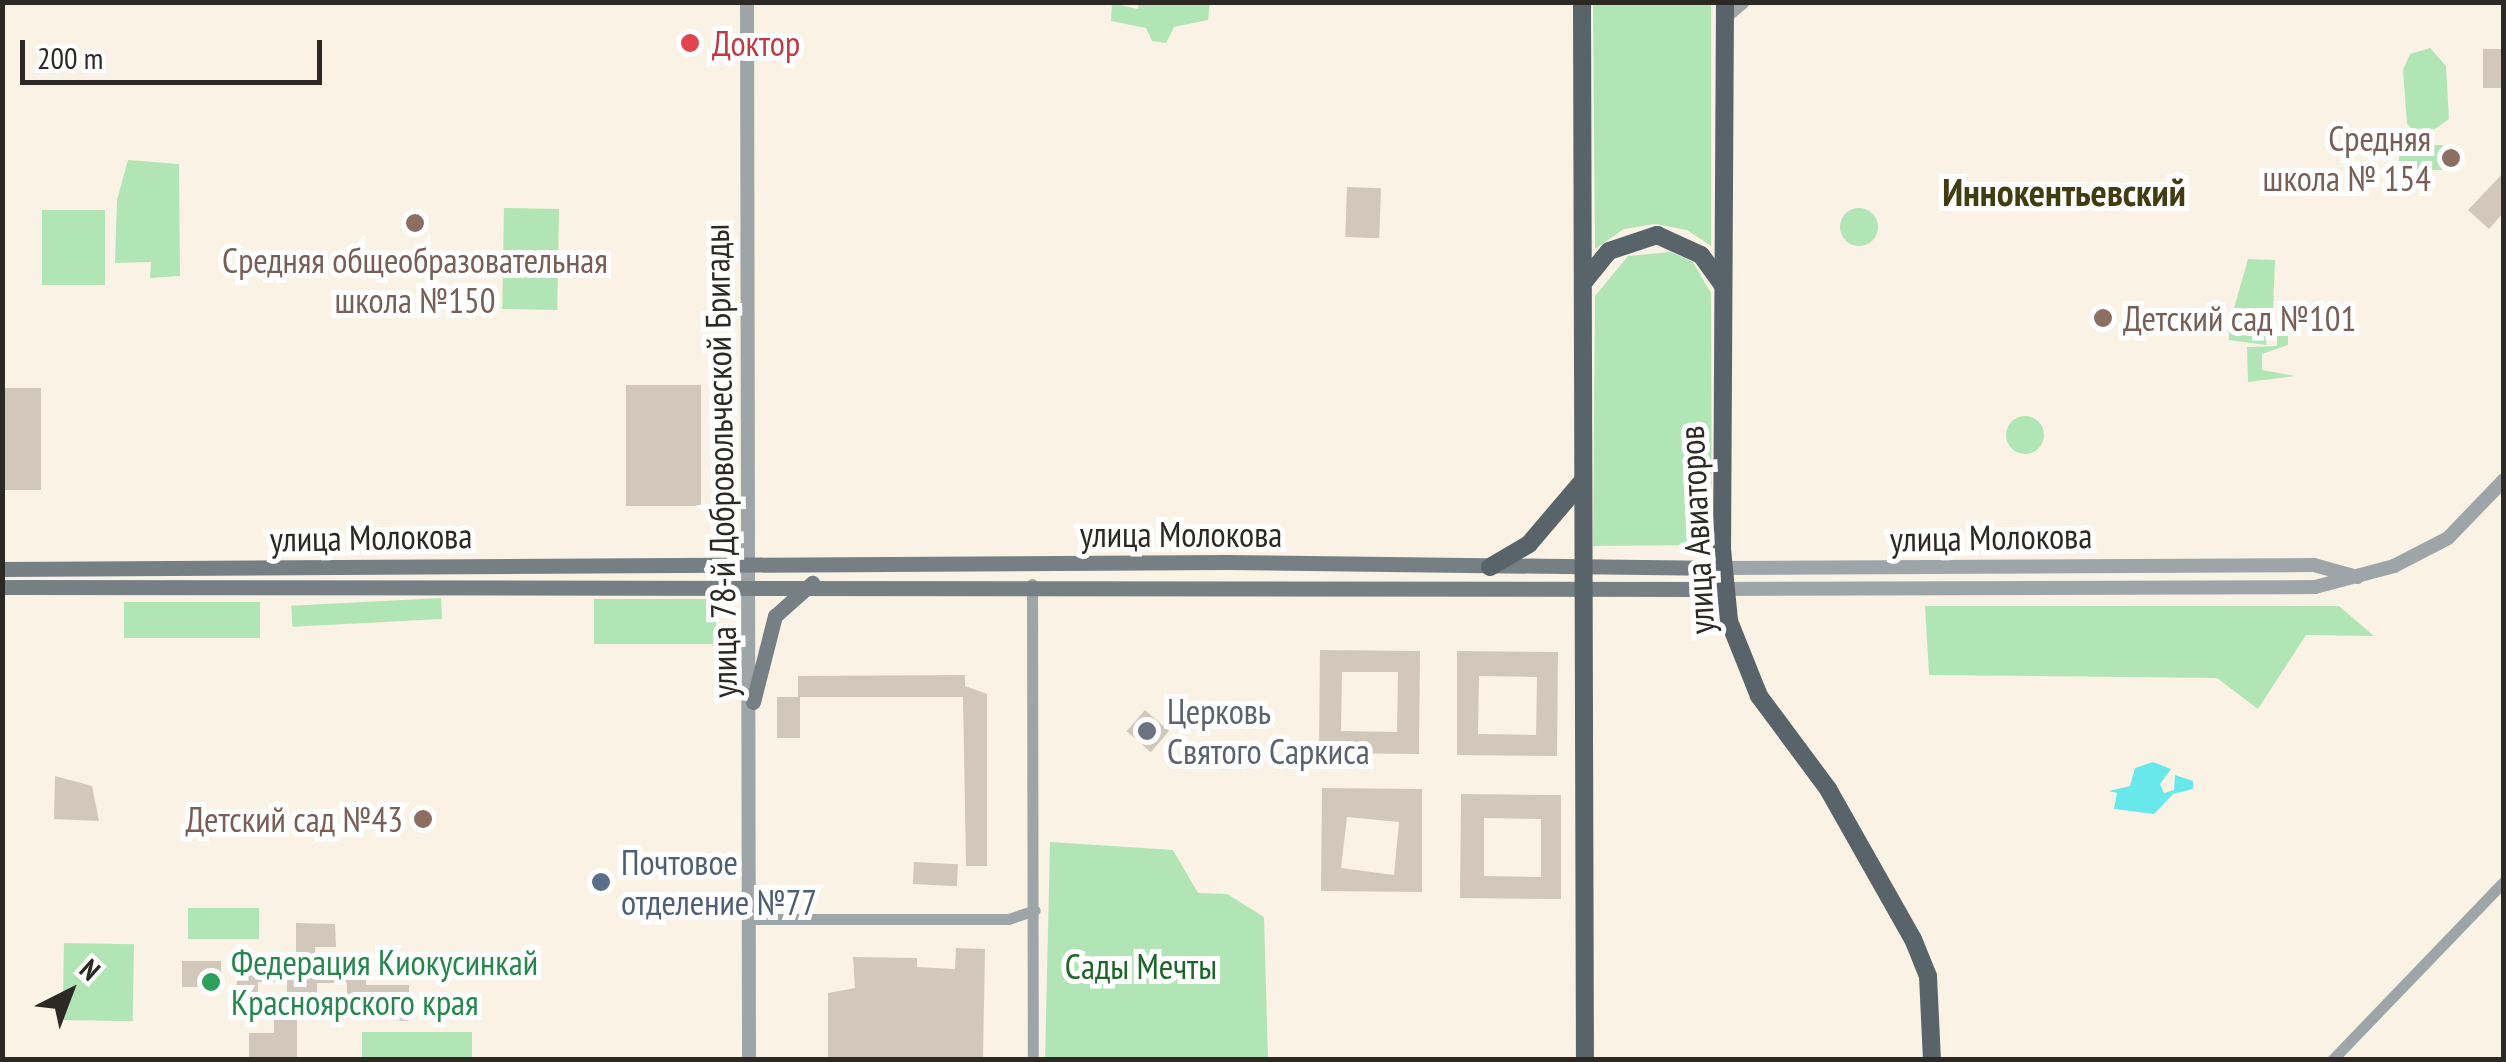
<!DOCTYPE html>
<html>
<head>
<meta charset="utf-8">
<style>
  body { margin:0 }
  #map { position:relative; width:2506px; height:1062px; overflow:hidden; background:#faf3e5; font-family:"PT Sans Narrow",sans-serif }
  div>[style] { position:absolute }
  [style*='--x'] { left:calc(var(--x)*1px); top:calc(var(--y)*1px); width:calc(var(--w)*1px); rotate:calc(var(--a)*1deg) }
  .green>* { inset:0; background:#b2e5b5; transform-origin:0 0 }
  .round { border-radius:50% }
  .water>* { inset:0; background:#68e8eb }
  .building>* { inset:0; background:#d2c7bb; transform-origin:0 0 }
  .minor>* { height:11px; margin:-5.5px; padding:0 5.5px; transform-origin:5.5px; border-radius:5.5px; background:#9ea5a8 }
  .tertiary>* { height:14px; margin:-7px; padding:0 7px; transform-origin:7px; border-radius:7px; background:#9ea5a8 }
  .secondary>* { height:15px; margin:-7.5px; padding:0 7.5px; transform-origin:7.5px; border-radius:7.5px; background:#757f84 }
  .primary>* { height:18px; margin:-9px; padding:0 9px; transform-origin:9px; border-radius:9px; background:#59646a }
  .dots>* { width:28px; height:28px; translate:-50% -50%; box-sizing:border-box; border:5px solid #fff; border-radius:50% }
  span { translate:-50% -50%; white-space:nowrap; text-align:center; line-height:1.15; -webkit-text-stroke:10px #fff; paint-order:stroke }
  .health-label { font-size:35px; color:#be3a42 }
  .left { translate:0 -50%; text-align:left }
  .education-label { font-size:35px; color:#785e54 }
  .right { translate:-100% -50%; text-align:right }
  .street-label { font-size:35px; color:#2c2924 }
  .worship-label { font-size:35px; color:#5b616d }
  .service-label { font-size:35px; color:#4e5e75 }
  .leisure-label { font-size:35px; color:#27864d }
  .park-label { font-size:35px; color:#1e652a }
  .neighbourhood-label { font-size:38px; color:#413c12; font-weight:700 }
  .frame { position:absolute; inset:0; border:5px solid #2c2924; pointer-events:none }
  .north { position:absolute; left:20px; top:942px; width:100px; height:100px; -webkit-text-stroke:8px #fff; paint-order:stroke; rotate:42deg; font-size:28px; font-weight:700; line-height:40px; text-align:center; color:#2c2924 }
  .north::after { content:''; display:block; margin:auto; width:35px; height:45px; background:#2c2924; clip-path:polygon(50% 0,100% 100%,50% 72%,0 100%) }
  .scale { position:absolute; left:20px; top:40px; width:302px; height:45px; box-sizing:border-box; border:5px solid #2c2924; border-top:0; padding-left:12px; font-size:30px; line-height:35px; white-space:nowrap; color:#2c2924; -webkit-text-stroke:8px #fff; paint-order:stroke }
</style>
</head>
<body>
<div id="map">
  <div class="green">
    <div style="clip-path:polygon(1112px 3px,1138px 9px,1139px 3px,1210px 3px,1208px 20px,1174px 27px,1166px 43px,1152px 41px,1146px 28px,1111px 21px)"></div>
    <div style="clip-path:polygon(1593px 3px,1711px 3px,1711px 246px,1687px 230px,1655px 224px,1624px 229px,1595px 249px)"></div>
    <div style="clip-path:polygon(2430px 48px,2446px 66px,2449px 119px,2422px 138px,2407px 124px,2403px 70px,2410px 54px)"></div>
    <div style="left:2443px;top:145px;width:25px;height:44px;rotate:90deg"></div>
    <div style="clip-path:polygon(128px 160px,179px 164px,180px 276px,150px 278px,151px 262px,115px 263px,117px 200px)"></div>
    <div style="left:504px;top:208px;width:55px;height:101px;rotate:1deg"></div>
    <div class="round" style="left:1840px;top:208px;width:38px;height:38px"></div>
    <div style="left:42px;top:210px;width:63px;height:75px"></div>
    <div style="clip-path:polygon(1671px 252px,1693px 262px,1711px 293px,1712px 545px,1593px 546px,1595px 296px,1628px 256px)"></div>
    <div style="clip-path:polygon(2248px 259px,2275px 260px,2273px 309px,2234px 308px)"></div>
    <div style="clip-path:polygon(2229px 314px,2271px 314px,2266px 345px,2229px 340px)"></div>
    <div style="clip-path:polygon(2277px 317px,2288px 317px,2288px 345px,2262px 354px,2262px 370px,2295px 376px,2248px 382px,2247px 347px,2277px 346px)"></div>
    <div class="round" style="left:2006px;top:416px;width:38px;height:38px"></div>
    <div style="left:441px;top:598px;width:21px;height:150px;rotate:87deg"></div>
    <div style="left:594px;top:599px;width:122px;height:45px"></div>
    <div style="left:124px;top:602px;width:136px;height:36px"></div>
    <div style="clip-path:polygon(1925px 606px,2339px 606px,2374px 636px,2306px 635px,2258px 709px,2217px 678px,1929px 675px)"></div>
    <div style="clip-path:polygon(1050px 842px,1173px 850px,1198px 893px,1227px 894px,1264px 917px,1268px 1059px,1045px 1060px)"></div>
    <div style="left:259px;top:908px;width:31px;height:71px;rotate:90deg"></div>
    <div style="left:64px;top:943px;width:70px;height:77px;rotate:1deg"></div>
    <div style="left:472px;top:1032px;width:27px;height:110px;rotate:90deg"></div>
  </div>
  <div class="water">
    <div style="clip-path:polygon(2153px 762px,2171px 769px,2160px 784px,2164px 793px,2174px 790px,2175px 775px,2193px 781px,2193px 789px,2173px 794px,2154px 814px,2114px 809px,2117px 793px,2109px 791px,2130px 786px,2135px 768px)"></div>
  </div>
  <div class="building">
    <div style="left:2504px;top:49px;width:39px;height:21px;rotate:90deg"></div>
    <div style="clip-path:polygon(2504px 172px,2504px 212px,2489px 229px,2468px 210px)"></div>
    <div style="left:1347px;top:187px;width:34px;height:50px;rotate:2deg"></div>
    <div style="left:626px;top:385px;width:75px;height:121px"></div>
    <div style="left:2px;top:388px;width:39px;height:102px"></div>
    <div style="clip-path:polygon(evenodd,1320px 650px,1420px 651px,1419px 754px,1319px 753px,1320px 650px,1342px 672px,1398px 672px,1397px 732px,1341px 731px,1342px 672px)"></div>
    <div style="clip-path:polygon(evenodd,1457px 651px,1558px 652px,1557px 756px,1457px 755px,1457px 651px,1479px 676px,1537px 677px,1536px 735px,1478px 734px,1479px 676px)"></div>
    <div style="clip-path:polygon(965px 675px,965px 686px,987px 694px,987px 866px,966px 866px,963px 697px,798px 697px,798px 676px)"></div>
    <div style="left:800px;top:697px;width:41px;height:23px;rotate:90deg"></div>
    <div style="left:1145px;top:710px;width:32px;height:28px;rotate:41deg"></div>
    <div style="clip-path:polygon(55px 776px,92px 786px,99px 821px,54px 819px)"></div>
    <div style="clip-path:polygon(evenodd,1322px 788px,1422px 789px,1422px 892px,1321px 891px,1322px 788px,1347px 817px,1399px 822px,1394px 875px,1341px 868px,1347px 817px)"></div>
    <div style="clip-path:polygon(evenodd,1461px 794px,1561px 795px,1561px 899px,1460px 898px,1461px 794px,1484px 818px,1541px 819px,1541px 877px,1484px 876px,1484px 818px)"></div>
    <div style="left:914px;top:862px;width:44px;height:22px;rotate:3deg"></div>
    <div style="clip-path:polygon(evenodd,296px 923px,335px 924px,336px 947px,315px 947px,315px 962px,366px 962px,366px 985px,409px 985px,409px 1021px,297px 1015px,297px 1060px,249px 1060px,249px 1033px,274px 1033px,274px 1015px,235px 1015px,238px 960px,296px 960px,296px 923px,258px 982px,287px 982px,287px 1002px,258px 1002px,258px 982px,296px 923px,317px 983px,347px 983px,347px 1002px,317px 1002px,317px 983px)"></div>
    <div style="clip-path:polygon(956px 948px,985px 949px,983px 1060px,828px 1060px,828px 993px,855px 988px,853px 957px,917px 958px,917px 967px,955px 969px)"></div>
    <div style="left:182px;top:961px;width:39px;height:26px"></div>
  </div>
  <div class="minor">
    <div style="--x:1032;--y:584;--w:476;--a:89.9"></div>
    <div style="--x:752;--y:919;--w:256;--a:0"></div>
    <div style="--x:1008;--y:919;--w:28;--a:-18"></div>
    <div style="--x:2332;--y:1060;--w:248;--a:-46.1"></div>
  </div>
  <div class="tertiary">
    <div style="--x:747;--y:2;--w:1058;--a:89.89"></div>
    <div style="--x:1725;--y:17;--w:23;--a:-40"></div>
    <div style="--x:1724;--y:568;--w:590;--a:-0.29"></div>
    <div style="--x:2314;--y:565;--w:45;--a:15.6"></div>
    <div style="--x:1726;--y:589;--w:589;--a:-0.19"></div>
    <div style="--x:2315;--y:587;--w:82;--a:-14.9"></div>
    <div style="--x:2394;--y:566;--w:61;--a:-27.4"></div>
    <div style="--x:2448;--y:538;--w:81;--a:-46"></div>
  </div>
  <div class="secondary">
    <div style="--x:2;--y:569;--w:1225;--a:-0.33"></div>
    <div style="--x:1227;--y:562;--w:497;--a:0.7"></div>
    <div style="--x:2;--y:587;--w:1724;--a:0.07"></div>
    <div style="--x:753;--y:702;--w:89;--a:-75.7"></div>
    <div style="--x:775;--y:616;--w:50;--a:-41.7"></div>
  </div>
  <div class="primary">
    <div style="--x:1582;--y:2;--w:1058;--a:89.84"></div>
    <div style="--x:1725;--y:2;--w:547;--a:90.31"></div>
    <div style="--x:1722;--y:549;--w:72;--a:84.4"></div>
    <div style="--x:1729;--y:621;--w:81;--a:68.2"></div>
    <div style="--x:1759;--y:696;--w:116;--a:53.4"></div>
    <div style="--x:1828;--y:789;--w:172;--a:60.5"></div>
    <div style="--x:1913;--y:939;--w:40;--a:68"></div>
    <div style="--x:1928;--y:976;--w:84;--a:87.3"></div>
    <div style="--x:1583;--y:283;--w:41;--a:-50.9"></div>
    <div style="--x:1609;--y:251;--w:51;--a:-18.4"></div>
    <div style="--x:1657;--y:235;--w:48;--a:24.4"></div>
    <div style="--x:1701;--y:255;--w:36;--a:54"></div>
    <div style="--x:1490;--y:567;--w:45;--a:-30.5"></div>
    <div style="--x:1529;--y:544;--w:79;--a:-49.6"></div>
  </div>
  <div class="dots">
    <div style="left:690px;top:43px;background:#e0444e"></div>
    <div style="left:2451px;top:158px;background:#8d6e63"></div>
    <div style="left:415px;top:223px;background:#8d6e63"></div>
    <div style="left:2103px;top:318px;background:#8d6e63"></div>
    <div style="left:1147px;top:731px;background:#6b7280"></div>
    <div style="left:423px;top:819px;background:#8d6e63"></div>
    <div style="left:601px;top:882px;background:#5c6f8a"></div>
    <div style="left:211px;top:982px;background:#2e9e5b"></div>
  </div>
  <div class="health-label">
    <span class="left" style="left:712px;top:43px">Доктор</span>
  </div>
  <div class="education-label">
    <span class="right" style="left:2431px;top:158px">Средняя<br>школа № 154</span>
    <span style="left:415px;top:280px">Средняя общеобразовательная<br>школа №150</span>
    <span class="left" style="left:2123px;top:318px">Детский сад №101</span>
    <span class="right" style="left:403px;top:819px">Детский сад №43</span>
  </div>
  <div class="street-label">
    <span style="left:720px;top:461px;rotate:-91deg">улица 78-й Добровольческой Бригады</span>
    <span style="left:1696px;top:530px;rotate:-93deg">улица Авиаторов</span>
    <span style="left:1181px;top:534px">улица Молокова</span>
    <span style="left:371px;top:537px;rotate:-1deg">улица Молокова</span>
    <span style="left:1991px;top:537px;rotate:-1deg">улица Молокова</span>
  </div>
  <div class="worship-label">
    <span class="left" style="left:1167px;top:731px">Церковь<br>Святого Саркиса</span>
  </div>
  <div class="service-label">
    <span class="left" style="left:621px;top:882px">Почтовое<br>отделение №77</span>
  </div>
  <div class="leisure-label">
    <span class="left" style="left:231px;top:982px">Федерация Киокусинкай<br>Красноярского края</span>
  </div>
  <div class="park-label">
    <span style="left:1141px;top:966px">Сады Мечты</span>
  </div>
  <div class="neighbourhood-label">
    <span style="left:2064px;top:192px">Иннокентьевский</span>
  </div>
  <div class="frame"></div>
  <div class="north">N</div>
  <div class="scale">200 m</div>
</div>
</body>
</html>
